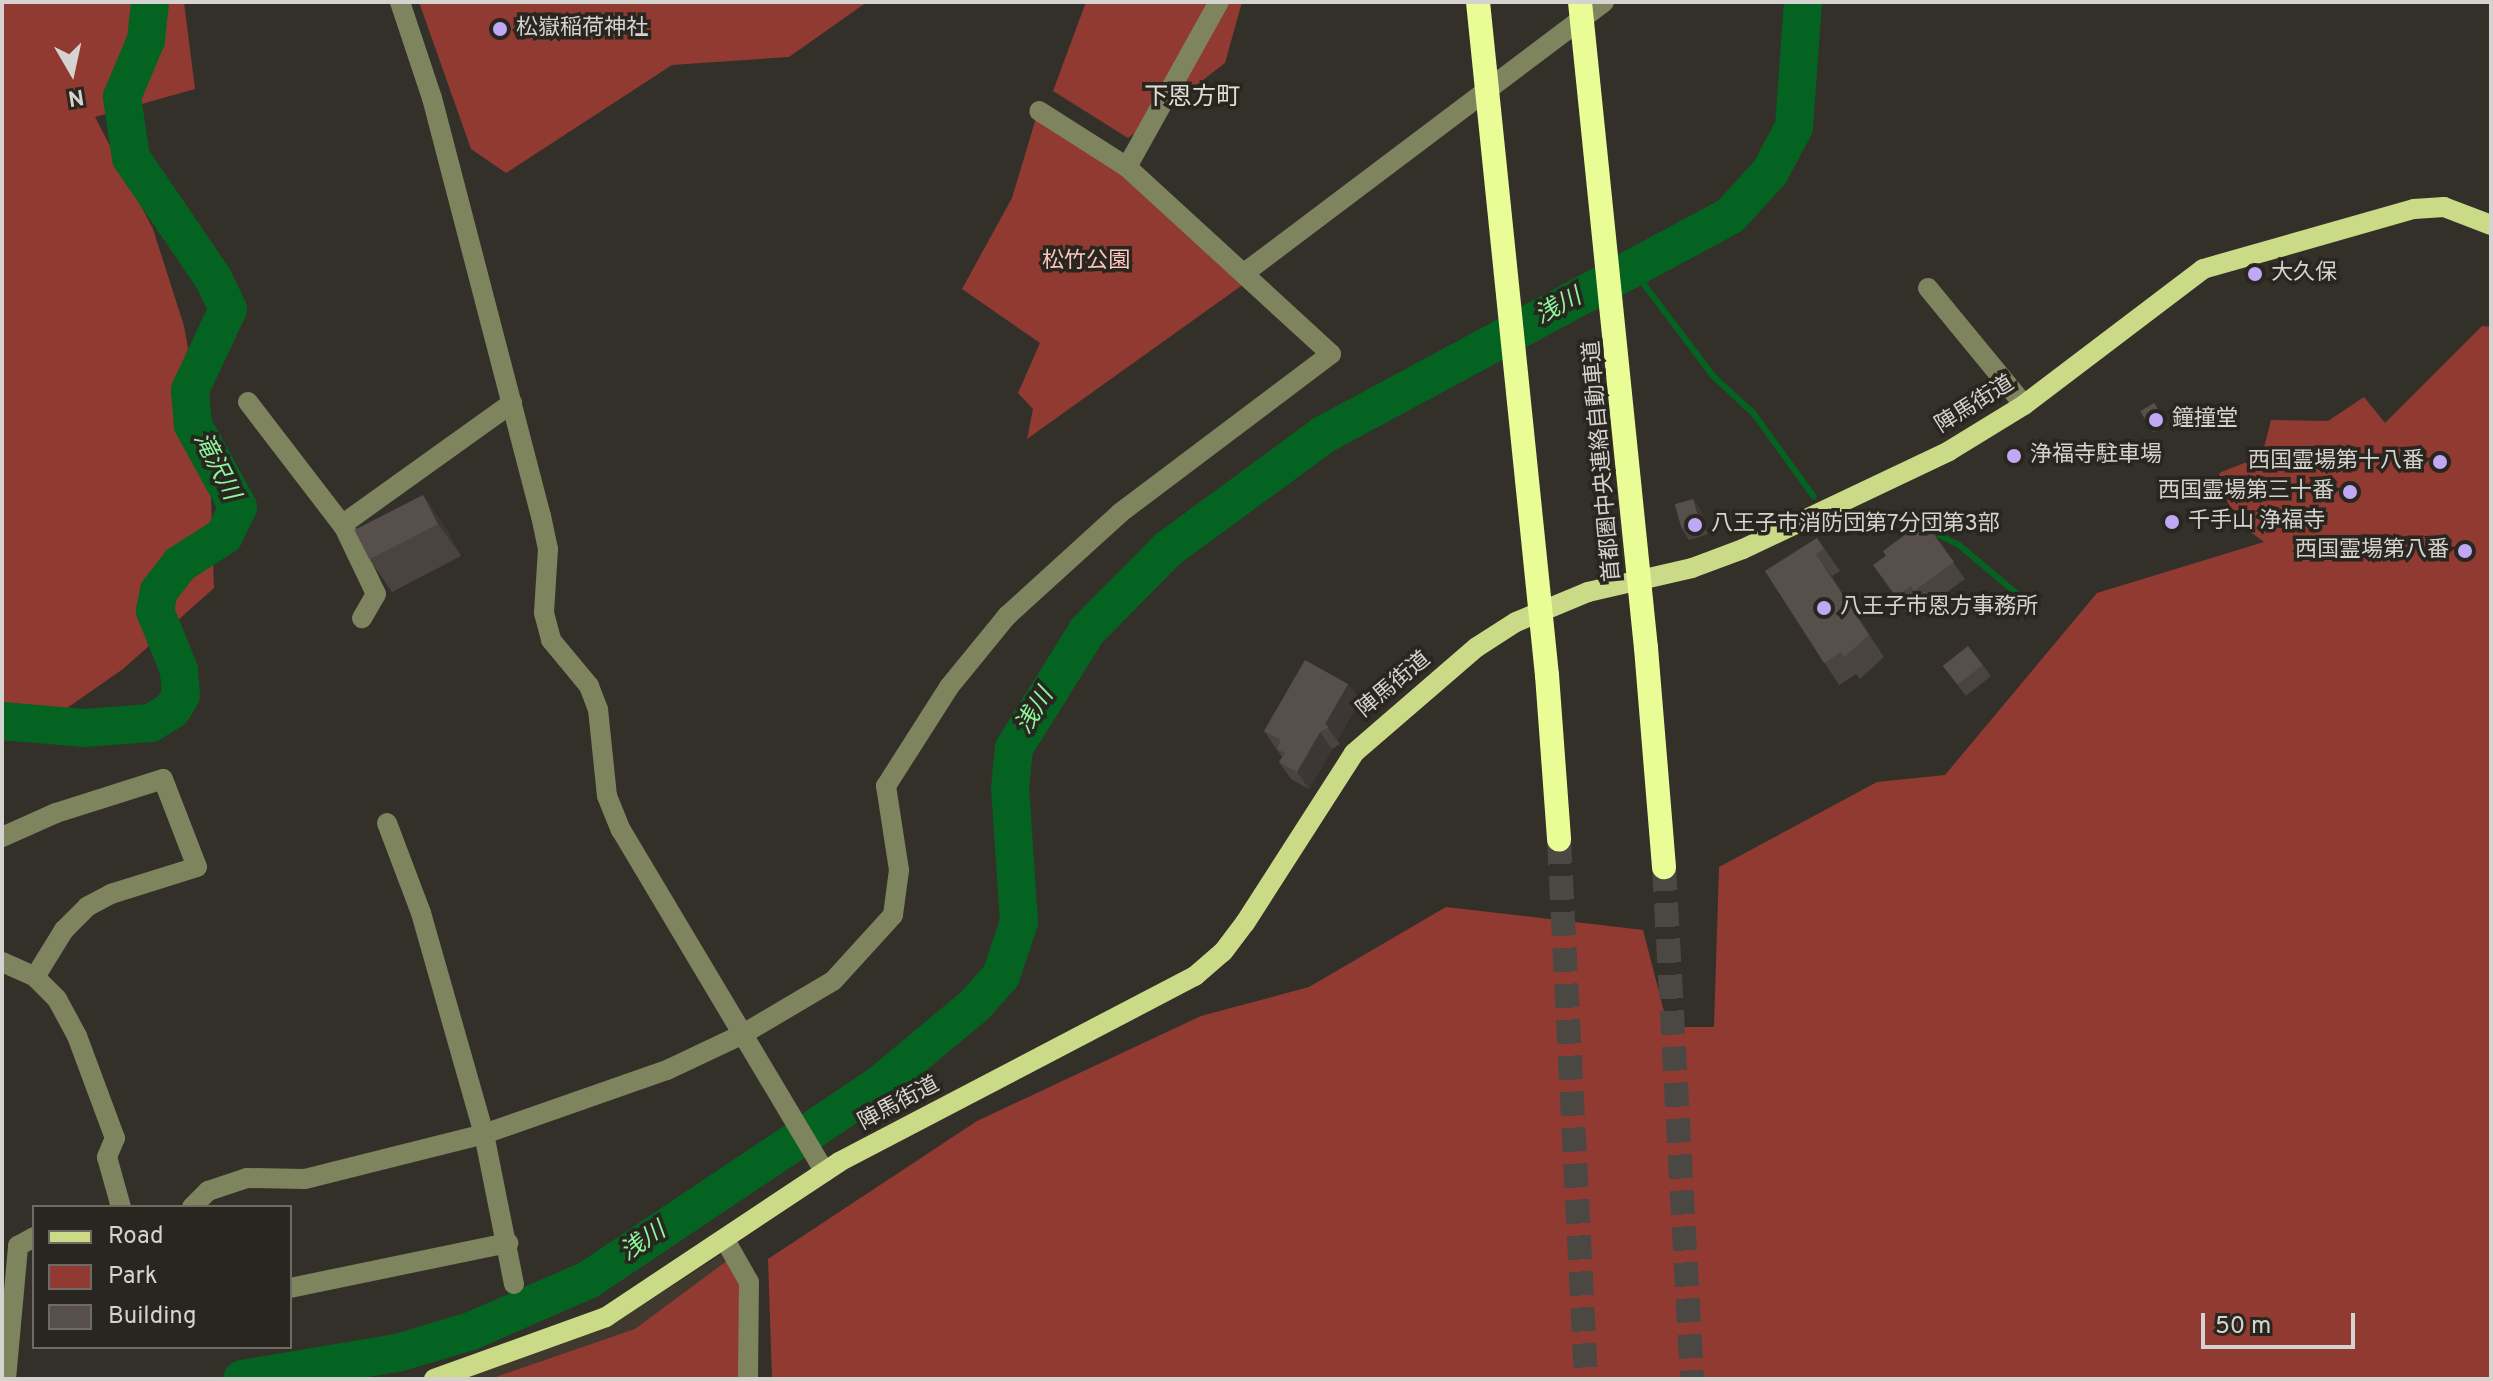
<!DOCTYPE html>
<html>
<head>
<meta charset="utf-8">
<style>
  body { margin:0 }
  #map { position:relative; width:2493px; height:1381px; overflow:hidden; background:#33302a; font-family:Overpass,"Noto Sans JP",sans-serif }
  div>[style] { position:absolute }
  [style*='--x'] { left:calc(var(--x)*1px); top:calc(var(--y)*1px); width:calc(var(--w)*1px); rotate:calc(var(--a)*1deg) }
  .built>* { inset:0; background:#3f3a2d }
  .green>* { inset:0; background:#903a32 }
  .stream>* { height:6px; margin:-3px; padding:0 3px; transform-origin:3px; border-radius:3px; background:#046321 }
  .river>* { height:38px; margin:-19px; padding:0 19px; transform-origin:19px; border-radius:19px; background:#046321 }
  .highway-tunnel>* { height:24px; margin-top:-12px; transform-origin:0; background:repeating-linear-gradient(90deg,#4b4843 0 24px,transparent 0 36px) }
  .minor>* { height:20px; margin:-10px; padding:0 10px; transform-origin:10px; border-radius:10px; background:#7e855e }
  .major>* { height:20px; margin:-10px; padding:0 10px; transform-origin:10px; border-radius:10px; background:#cbda87 }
  .highway>* { height:24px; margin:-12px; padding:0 12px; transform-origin:12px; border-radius:12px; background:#eafc96 }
  .highway-bridge>* { height:24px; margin:-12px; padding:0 12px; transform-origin:12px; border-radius:12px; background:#eafc96 }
  .wall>* { inset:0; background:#4a4440; transform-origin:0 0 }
  .shaded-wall>* { inset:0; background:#3c3734 }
  .building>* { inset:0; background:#564f4b; transform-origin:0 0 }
  .dots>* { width:22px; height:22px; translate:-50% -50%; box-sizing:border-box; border:4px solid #292620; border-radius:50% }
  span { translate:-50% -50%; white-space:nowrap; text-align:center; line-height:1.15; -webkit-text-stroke:7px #292620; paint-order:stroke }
  .poi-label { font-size:22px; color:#d5d3cf }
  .left { translate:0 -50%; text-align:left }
  .right { translate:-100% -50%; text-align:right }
  .park-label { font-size:22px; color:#fcc6bf }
  .street-label { font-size:22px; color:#d5d3cf }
  .neighbourhood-label { font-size:24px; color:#e2ded6 }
  .water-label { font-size:24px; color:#8df59b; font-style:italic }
  .frame { position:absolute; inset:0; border:4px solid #d5d3cf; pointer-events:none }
  .legend { position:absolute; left:32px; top:1205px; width:260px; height:144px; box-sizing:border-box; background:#292620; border:2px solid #6e6b66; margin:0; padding:10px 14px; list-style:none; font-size:24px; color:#d5d3cf }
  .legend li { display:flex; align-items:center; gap:16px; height:40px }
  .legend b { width:40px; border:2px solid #6e6b66 }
  .north { position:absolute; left:32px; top:32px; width:80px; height:80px; -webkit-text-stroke:6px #292620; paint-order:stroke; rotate:171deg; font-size:22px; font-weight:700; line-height:32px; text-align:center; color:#d5d3cf }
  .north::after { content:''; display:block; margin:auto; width:28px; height:36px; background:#d5d3cf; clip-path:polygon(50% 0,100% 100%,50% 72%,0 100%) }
  .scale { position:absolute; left:2201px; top:1313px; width:154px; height:36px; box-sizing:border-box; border:4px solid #d5d3cf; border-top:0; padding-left:10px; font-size:24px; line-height:28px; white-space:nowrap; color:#d5d3cf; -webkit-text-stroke:6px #292620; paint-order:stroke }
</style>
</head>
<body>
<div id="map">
  <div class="built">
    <div style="clip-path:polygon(730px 1249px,749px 1282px,748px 1379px,459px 1379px,624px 1317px)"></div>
  </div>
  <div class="green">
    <div style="clip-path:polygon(2px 2px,184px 2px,195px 89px,95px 117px,153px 229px,184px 326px,210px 471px,214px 588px,123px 669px,57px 715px,2px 742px)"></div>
    <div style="clip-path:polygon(419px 2px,867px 2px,789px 57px,672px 65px,506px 173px,471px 149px)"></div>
    <div style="clip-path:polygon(1086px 2px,1242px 2px,1225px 63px,1128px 138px,1053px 91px)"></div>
    <div style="clip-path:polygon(1036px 118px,1123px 173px,1248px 281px,1027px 439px,1033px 409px,1018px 393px,1040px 343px,962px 289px,1012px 198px)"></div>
    <div style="clip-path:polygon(2482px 326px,2491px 327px,2491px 1379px,772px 1379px,768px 1259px,977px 1121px,1201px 1016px,1309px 987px,1446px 907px,1643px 930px,1668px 1027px,1714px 1027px,1719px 867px,1877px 782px,1945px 775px,2097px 593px,2264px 542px,2233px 519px,2219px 473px,2262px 456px,2271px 420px,2328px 421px,2364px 397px,2385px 423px)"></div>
    <div style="clip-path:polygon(728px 1260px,742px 1291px,739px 1379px,490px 1379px,635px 1329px)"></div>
  </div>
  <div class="stream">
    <div style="--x:1634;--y:271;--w:131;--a:53"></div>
    <div style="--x:1713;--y:376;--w:56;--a:42.8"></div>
    <div style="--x:1754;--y:414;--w:102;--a:54.1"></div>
    <div style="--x:1836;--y:518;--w:47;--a:-1.2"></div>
    <div style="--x:1883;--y:517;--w:37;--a:13"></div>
    <div style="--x:1919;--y:525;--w:45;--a:26.6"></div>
    <div style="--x:1959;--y:545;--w:75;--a:40.1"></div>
  </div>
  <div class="river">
    <div style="--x:2;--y:721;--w:81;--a:4.9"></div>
    <div style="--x:83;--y:728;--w:68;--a:-4.2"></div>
    <div style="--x:151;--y:723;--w:25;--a:-32"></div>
    <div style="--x:172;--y:710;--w:17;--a:-59"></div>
    <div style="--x:181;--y:695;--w:25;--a:-95"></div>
    <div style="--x:179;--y:670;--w:64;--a:-112.1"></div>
    <div style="--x:155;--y:611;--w:20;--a:-79"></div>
    <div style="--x:159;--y:591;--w:34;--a:-52"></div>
    <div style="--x:180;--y:564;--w:52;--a:-32.5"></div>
    <div style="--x:224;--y:536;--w:32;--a:-64"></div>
    <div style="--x:238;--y:507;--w:94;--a:-118.8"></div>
    <div style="--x:193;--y:425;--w:35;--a:-95"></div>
    <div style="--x:190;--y:390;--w:89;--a:-64.9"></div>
    <div style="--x:228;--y:309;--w:34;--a:-116"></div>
    <div style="--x:213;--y:278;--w:145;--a:-124.3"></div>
    <div style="--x:131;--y:158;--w:62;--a:-98.4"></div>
    <div style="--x:122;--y:97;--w:62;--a:-67.2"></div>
    <div style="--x:146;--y:40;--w:38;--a:-84"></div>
    <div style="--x:242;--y:1379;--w:161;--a:-9.6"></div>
    <div style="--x:401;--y:1352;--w:73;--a:-16.7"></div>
    <div style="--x:471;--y:1331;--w:128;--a:-23.6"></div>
    <div style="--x:588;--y:1280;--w:349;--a:-33.8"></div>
    <div style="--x:878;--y:1086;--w:125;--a:-39.8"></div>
    <div style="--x:974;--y:1006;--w:40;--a:-48"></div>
    <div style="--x:1001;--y:976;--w:57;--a:-71.6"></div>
    <div style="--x:1019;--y:922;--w:134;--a:-93.8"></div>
    <div style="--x:1010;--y:788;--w:40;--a:-84.3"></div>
    <div style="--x:1014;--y:748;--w:138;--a:-58"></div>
    <div style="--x:1087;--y:631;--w:115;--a:-45.4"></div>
    <div style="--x:1168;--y:549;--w:192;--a:-36.3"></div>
    <div style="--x:1323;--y:435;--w:462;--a:-28.3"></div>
    <div style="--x:1730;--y:216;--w:59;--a:-47.7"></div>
    <div style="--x:1770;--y:172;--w:51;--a:-61.9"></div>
    <div style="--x:1794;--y:127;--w:125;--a:-85.9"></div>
  </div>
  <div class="highway-tunnel">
    <div style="--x:1559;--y:840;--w:540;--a:87.13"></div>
    <div style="--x:1664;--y:867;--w:513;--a:86.87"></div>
  </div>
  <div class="minor">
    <div style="--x:400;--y:2;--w:101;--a:71.6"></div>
    <div style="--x:432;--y:98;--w:432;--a:75.4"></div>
    <div style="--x:541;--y:516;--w:34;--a:78"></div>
    <div style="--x:548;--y:549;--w:64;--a:93.6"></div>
    <div style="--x:544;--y:613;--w:28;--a:75"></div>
    <div style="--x:551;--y:640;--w:60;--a:50.4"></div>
    <div style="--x:589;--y:686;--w:25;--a:69"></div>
    <div style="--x:598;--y:709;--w:87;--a:84.1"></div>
    <div style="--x:607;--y:796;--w:37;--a:68"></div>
    <div style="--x:621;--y:830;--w:398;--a:59.2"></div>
    <div style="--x:1127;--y:167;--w:189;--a:-60.9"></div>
    <div style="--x:1247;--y:271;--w:447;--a:-37"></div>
    <div style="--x:1928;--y:288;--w:151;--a:50.6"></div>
    <div style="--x:248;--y:402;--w:158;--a:52.5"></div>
    <div style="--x:344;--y:527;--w:74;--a:64.5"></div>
    <div style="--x:376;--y:594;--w:28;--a:120"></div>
    <div style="--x:343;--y:524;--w:208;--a:-35.6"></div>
    <div style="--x:387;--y:823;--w:96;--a:69.3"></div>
    <div style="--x:421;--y:913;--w:230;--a:74.1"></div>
    <div style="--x:484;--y:1134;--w:153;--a:78.7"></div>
    <div style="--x:2;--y:837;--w:59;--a:-24"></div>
    <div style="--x:56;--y:813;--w:112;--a:-17.6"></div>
    <div style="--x:163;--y:779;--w:94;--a:68.9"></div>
    <div style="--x:197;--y:867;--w:90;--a:162.6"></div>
    <div style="--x:111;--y:894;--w:27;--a:152"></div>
    <div style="--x:87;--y:907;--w:33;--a:135"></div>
    <div style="--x:64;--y:930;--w:55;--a:121.7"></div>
    <div style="--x:2;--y:962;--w:36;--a:24"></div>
    <div style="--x:35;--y:977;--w:31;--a:45"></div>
    <div style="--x:57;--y:999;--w:42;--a:61.6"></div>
    <div style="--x:77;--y:1036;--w:109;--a:69.6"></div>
    <div style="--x:115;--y:1138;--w:21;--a:113"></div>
    <div style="--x:107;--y:1157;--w:52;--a:74.4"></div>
    <div style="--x:192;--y:1207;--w:23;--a:-45"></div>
    <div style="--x:208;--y:1191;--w:41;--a:-18.4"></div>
    <div style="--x:247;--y:1178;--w:58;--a:1"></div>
    <div style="--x:305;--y:1179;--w:185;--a:-14.1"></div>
    <div style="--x:484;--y:1134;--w:194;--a:-19.3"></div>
    <div style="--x:667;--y:1070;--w:84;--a:-25.3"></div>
    <div style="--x:743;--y:1034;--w:104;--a:-30.5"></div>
    <div style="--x:833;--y:981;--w:89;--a:-47.7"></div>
    <div style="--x:893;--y:915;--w:45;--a:-82.4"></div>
    <div style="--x:899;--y:870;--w:85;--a:-98.8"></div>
    <div style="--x:886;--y:786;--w:117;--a:-57.5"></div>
    <div style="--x:949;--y:687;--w:92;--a:-50.8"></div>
    <div style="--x:1007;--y:616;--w:153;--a:-42.3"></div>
    <div style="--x:1120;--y:513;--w:264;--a:-37"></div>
    <div style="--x:1331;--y:354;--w:277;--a:-137.5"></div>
    <div style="--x:1127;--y:167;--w:104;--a:-147.5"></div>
    <div style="--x:725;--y:1240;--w:48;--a:60.3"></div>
    <div style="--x:749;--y:1282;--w:97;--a:90.6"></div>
    <div style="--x:290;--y:1288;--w:223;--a:-11.7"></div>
    <div style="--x:6;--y:1379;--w:134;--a:-84.8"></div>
    <div style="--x:18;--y:1246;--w:18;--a:-29"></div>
  </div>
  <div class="major">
    <div style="--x:434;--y:1379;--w:183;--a:-19.8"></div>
    <div style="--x:606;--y:1317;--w:280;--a:-33.6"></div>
    <div style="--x:839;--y:1162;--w:402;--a:-27.6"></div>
    <div style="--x:1195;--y:976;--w:37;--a:-41"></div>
    <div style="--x:1223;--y:952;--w:36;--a:-53"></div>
    <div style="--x:1245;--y:923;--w:202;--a:-57.3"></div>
    <div style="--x:1354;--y:753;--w:162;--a:-40.8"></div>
    <div style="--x:1477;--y:647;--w:46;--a:-32.7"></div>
    <div style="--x:1516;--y:622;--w:78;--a:-22.6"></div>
    <div style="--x:1588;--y:592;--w:107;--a:-13"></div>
    <div style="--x:1692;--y:568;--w:54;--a:-20.4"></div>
    <div style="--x:1743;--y:549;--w:228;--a:-25.4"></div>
    <div style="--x:1949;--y:451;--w:88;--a:-31.5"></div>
    <div style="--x:2024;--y:405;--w:225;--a:-37.2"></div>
    <div style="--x:2203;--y:269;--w:219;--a:-15.9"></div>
    <div style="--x:2414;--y:209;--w:30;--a:-4"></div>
    <div style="--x:2444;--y:207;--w:50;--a:21"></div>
  </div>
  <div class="highway">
    <div style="--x:1646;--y:648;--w:220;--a:85.3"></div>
    <div style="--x:1547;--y:675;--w:165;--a:85.8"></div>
  </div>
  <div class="highway-bridge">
    <div style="--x:1478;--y:2;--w:677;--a:84.15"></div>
    <div style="--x:1580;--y:2;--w:649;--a:84.17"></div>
  </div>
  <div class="wall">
    <div style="left:2154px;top:403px;width:25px;height:16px;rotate:58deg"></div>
    <div style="clip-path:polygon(423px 495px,445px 527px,461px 556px,392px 592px,370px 560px)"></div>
    <div style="clip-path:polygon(1693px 499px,1701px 510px,1708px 534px,1689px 540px,1682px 529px)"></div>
    <div style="clip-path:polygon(1924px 521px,1965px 579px,1926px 607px,1922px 602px,1907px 613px,1873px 565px,1886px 556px)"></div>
    <div style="clip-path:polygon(1817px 538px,1840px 571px,1832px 576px,1884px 657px,1860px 679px,1856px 674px,1839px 685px,1765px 571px)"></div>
    <div style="clip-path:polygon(1983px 665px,1991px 676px,1966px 696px,1943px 666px)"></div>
    <div style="clip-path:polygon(1348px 684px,1360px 700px,1337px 740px,1340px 744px,1332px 749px,1309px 789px,1291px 779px,1279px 762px,1282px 757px,1264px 731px)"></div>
  </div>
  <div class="shaded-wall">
    <div style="clip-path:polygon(423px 495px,445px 527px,461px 556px,438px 524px)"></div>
    <div style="clip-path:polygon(1693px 499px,1701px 510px,1708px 534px,1700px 523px)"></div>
    <div style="clip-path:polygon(1816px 554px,1832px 576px,1884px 657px,1869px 635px)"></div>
    <div style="clip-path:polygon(1348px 684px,1360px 700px,1337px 740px,1325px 724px)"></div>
    <div style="clip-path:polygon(1320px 732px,1332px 749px,1309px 789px,1297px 772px)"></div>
  </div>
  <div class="building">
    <div style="left:2154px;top:403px;width:17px;height:16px;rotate:59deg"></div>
    <div style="left:423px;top:495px;width:33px;height:77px;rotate:63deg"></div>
    <div style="left:1693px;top:499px;width:25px;height:19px;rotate:74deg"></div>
    <div style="clip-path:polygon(1924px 521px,1954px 562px,1914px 591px,1911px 586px,1896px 596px,1873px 565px,1886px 556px,1883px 551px)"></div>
    <div style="clip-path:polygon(1817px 538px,1824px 549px,1816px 554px,1869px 635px,1844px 657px,1841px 652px,1824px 663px,1765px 571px)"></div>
    <div style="left:1968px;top:646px;width:24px;height:32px;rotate:52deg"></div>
    <div style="clip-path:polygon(1305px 660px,1348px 684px,1325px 724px,1329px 727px,1320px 732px,1297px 772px,1279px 762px,1285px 753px,1277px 749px,1281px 740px,1264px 731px)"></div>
  </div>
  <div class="dots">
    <div style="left:500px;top:29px;background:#c0a8f4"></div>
    <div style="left:2255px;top:274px;background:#c0a8f4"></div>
    <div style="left:2156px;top:420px;background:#c0a8f4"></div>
    <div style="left:2014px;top:456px;background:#c0a8f4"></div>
    <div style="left:2440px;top:462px;background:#c0a8f4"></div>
    <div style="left:2350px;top:492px;background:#c0a8f4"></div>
    <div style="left:2172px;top:522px;background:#c0a8f4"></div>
    <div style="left:1695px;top:525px;background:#c0a8f4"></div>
    <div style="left:2465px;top:551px;background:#c0a8f4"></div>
    <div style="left:1824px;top:608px;background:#c0a8f4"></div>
  </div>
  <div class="poi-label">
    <span class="left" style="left:516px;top:29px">松嶽稲荷神社</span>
    <span class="left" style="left:2271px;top:274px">大久保</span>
    <span class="left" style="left:2172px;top:420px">鐘撞堂</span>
    <span class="left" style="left:2030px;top:456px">浄福寺駐車場</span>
    <span class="right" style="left:2424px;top:462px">西国霊場第十八番</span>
    <span class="right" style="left:2334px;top:492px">西国霊場第三十番</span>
    <span class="left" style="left:2188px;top:522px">千手山 浄福寺</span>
    <span class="left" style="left:1711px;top:525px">八王子市消防団第7分団第3部</span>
    <span class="right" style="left:2449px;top:551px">西国霊場第八番</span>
    <span class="left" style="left:1840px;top:608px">八王子市恩方事務所</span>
  </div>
  <div class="park-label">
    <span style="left:1086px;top:262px">松竹公園</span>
  </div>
  <div class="street-label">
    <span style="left:1975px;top:405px;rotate:-32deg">陣馬街道</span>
    <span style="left:1603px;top:461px;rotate:-95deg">首都圏中央連絡自動車道</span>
    <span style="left:1394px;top:685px;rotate:-40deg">陣馬街道</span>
    <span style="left:899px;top:1104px;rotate:-28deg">陣馬街道</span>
  </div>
  <div class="neighbourhood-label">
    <span style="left:1192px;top:99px">下恩方町</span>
  </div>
  <div class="water-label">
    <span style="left:1559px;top:308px;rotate:-28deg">浅川</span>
    <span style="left:215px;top:467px;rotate:63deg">滝沢川</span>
    <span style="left:1036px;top:712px;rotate:-58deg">浅川</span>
    <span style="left:644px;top:1243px;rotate:-34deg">浅川</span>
  </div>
  <div class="frame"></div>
  <ul class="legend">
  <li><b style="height:10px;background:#cbda87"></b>Road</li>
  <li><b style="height:22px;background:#903a32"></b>Park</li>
  <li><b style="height:22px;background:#564f4b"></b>Building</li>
  </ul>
  <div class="north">N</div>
  <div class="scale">50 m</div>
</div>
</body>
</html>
